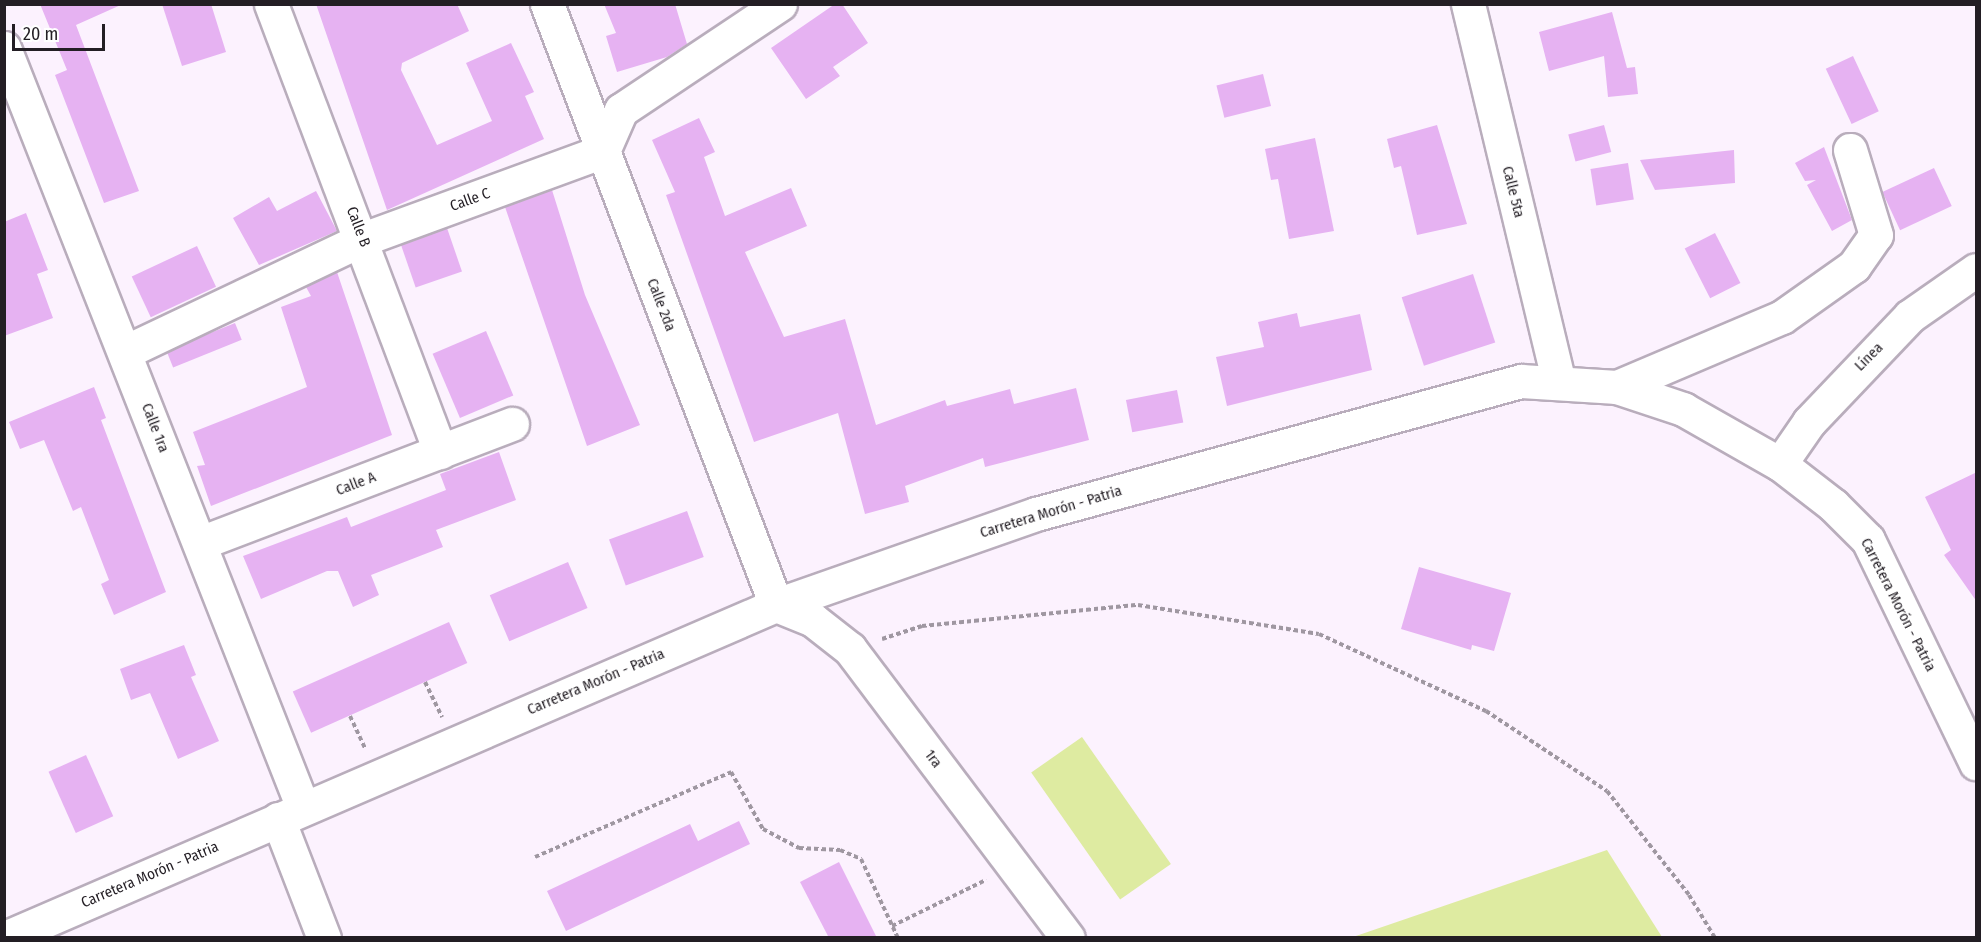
<!DOCTYPE html>
<html>
<head>
<meta charset="utf-8">
<style>
  body { margin:0 }
  #map { position:relative; width:1981px; height:942px; overflow:hidden; background:#fcf2fe; font-family:"Fira Sans Condensed",sans-serif }
  div>[style] { position:absolute }
  [style*='--x'] { left:calc(var(--x)*1px); top:calc(var(--y)*1px); width:calc(var(--w)*1px); rotate:calc(var(--a)*1deg) }
  .green>* { inset:0; background:#deeba1; transform-origin:0 0 }
  .building>* { inset:0; background:#e6b2f2; transform-origin:0 0 }
  .path>* { height:4px; margin-top:-2px; transform-origin:0; background:repeating-linear-gradient(90deg,#9f97a1 0 4.5px,transparent 0 7.5px) }
  .roads { filter:drop-shadow(2px 0 #b9adbc) drop-shadow(-2px 0 #b9adbc) drop-shadow(0 2px #b9adbc) drop-shadow(0 -2px #b9adbc) }
  .minor>* { height:33px; margin:-16.5px; padding:0 16.5px; transform-origin:16.5px; border-radius:16.5px; background:#fff }
  span { translate:-50% -50%; white-space:nowrap; text-align:center; line-height:1.15; -webkit-text-stroke:5px #fff; paint-order:stroke }
  .street-label { font-size:15px; color:#231e24 }
  .frame { position:absolute; inset:0; border:6px solid #231e24; pointer-events:none }
  .scale { position:absolute; left:12px; top:24px; width:93px; height:27px; box-sizing:border-box; border:3px solid #231e24; border-top:0; padding-left:8px; font-size:18px; line-height:21px; white-space:nowrap; color:#231e24; -webkit-text-stroke:4px #fff; paint-order:stroke }
</style>
</head>
<body>
<div id="map">
  <div class="green">
    <div style="left:1082px;top:737px;width:155px;height:62px;rotate:55deg"></div>
    <div style="clip-path:polygon(1607px 850px,1662px 937px,1353px 937px)"></div>
  </div>
  <div class="building">
    <div style="clip-path:polygon(40px 4px,123px 4px,76px 25px,139px 191px,104px 203px,55px 75px,67px 70px)"></div>
    <div style="clip-path:polygon(162px 4px,211px 4px,226px 52px,182px 66px)"></div>
    <div style="clip-path:polygon(316px 4px,457px 4px,469px 31px,402px 63px,401px 70px,437px 145px,492px 121px,466px 63px,511px 43px,534px 92px,525px 96px,544px 139px,387px 210px)"></div>
    <div style="clip-path:polygon(604px 4px,675px 4px,687px 44px,667px 57px,617px 72px,606px 36px,616px 33px)"></div>
    <div style="clip-path:polygon(835px 4px,842px 4px,868px 43px,833px 67px,840px 76px,806px 99px,771px 48px)"></div>
    <div style="clip-path:polygon(1612px 12px,1627px 68px,1635px 67px,1638px 94px,1608px 97px,1604px 56px,1549px 71px,1539px 32px)"></div>
    <div style="left:1853px;top:56px;width:61px;height:30px;rotate:65deg"></div>
    <div style="left:1263px;top:74px;width:33px;height:48px;rotate:76deg"></div>
    <div style="clip-path:polygon(699px 118px,715px 152px,704px 157px,725px 216px,791px 188px,807px 226px,745px 252px,784px 337px,845px 319px,876px 425px,945px 400px,947px 406px,1010px 389px,1014px 404px,1076px 388px,1089px 440px,985px 467px,983px 458px,905px 486px,909px 502px,865px 514px,838px 413px,754px 442px,666px 195px,675px 192px,652px 140px)"></div>
    <div style="clip-path:polygon(1437px 125px,1467px 224px,1417px 235px,1401px 166px,1394px 168px,1387px 139px)"></div>
    <div style="left:1604px;top:125px;width:28px;height:37px;rotate:75deg"></div>
    <div style="clip-path:polygon(1315px 138px,1334px 231px,1289px 239px,1278px 179px,1271px 180px,1265px 149px)"></div>
    <div style="clip-path:polygon(1824px 147px,1852px 220px,1832px 231px,1807px 185px,1816px 180px,1805px 181px,1795px 163px)"></div>
    <div style="clip-path:polygon(1734px 150px,1735px 183px,1655px 190px,1640px 160px)"></div>
    <div style="left:1628px;top:163px;width:37px;height:38px;rotate:81deg"></div>
    <div style="left:1934px;top:168px;width:42px;height:57px;rotate:65deg"></div>
    <div style="clip-path:polygon(552px 190px,585px 295px,640px 425px,587px 446px,505px 207px)"></div>
    <div style="clip-path:polygon(316px 191px,337px 231px,259px 265px,233px 218px,269px 197px,277px 211px)"></div>
    <div style="clip-path:polygon(26px 213px,48px 270px,37px 274px,53px 318px,4px 336px,4px 222px)"></div>
    <div style="left:447px;top:228px;width:46px;height:49px;rotate:71deg"></div>
    <div style="left:1715px;top:233px;width:56px;height:34px;rotate:63deg"></div>
    <div style="left:197px;top:246px;width:45px;height:72px;rotate:65deg"></div>
    <div style="clip-path:polygon(337px 272px,392px 435px,211px 506px,197px 466px,205px 465px,193px 432px,307px 387px,281px 307px,311px 296px,306px 287px)"></div>
    <div style="left:1473px;top:274px;width:72px;height:75px;rotate:72deg"></div>
    <div style="clip-path:polygon(1297px 313px,1300px 327px,1360px 314px,1372px 370px,1227px 406px,1216px 357px,1264px 347px,1258px 322px)"></div>
    <div style="left:235px;top:323px;width:18px;height:74px;rotate:68deg"></div>
    <div style="left:486px;top:331px;width:70px;height:58px;rotate:67deg"></div>
    <div style="clip-path:polygon(94px 387px,106px 418px,101px 420px,166px 592px,114px 615px,101px 584px,109px 580px,81px 507px,73px 511px,44px 440px,20px 449px,9px 422px)"></div>
    <div style="left:1177px;top:390px;width:33px;height:52px;rotate:79deg"></div>
    <div style="clip-path:polygon(499px 452px,516px 500px,436px 530px,443px 547px,371px 575px,379px 595px,353px 607px,338px 571px,327px 571px,261px 599px,243px 556px,347px 517px,351px 527px,446px 490px,440px 474px)"></div>
    <div style="clip-path:polygon(1977px 472px,1977px 602px,1944px 555px,1951px 550px,1925px 497px)"></div>
    <div style="left:687px;top:511px;width:49px;height:83px;rotate:70deg"></div>
    <div style="left:568px;top:562px;width:50px;height:85px;rotate:67deg"></div>
    <div style="clip-path:polygon(1419px 567px,1511px 593px,1494px 651px,1472px 645px,1471px 650px,1401px 629px)"></div>
    <div style="left:449px;top:622px;width:45px;height:171px;rotate:66deg"></div>
    <div style="clip-path:polygon(184px 645px,196px 675px,191px 677px,219px 741px,178px 759px,150px 693px,131px 700px,120px 669px)"></div>
    <div style="left:86px;top:755px;width:67px;height:41px;rotate:66deg"></div>
    <div style="clip-path:polygon(739px 821px,750px 844px,566px 931px,547px 891px,690px 824px,698px 841px)"></div>
    <div style="clip-path:polygon(839px 862px,877px 938px,829px 938px,800px 882px)"></div>
  </div>
  <div class="path">
    <div style="--x:882;--y:639;--w:42;--a:-18"></div>
    <div style="--x:922;--y:626;--w:217;--a:-5.6"></div>
    <div style="--x:1138;--y:605;--w:183;--a:9.1"></div>
    <div style="--x:1319;--y:634;--w:184;--a:24.8"></div>
    <div style="--x:1486;--y:711;--w:145;--a:33.5"></div>
    <div style="--x:1607;--y:791;--w:132;--a:51.7"></div>
    <div style="--x:1689;--y:895;--w:50;--a:58.8"></div>
    <div style="--x:425;--y:682;--w:39;--a:64"></div>
    <div style="--x:350;--y:716;--w:35;--a:65"></div>
    <div style="--x:535;--y:857;--w:214;--a:-23.4"></div>
    <div style="--x:731;--y:772;--w:65;--a:60.7"></div>
    <div style="--x:763;--y:829;--w:41;--a:27.8"></div>
    <div style="--x:799;--y:848;--w:41;--a:2.8"></div>
    <div style="--x:840;--y:850;--w:23;--a:23"></div>
    <div style="--x:861;--y:859;--w:87;--a:64.9"></div>
    <div style="--x:892;--y:926;--w:105;--a:-26.1"></div>
  </div>
  <div class="roads">
    <div class="minor">
      <div style="--x:271;--y:4;--w:479;--a:69.3"></div>
      <div style="--x:547;--y:4;--w:643;--a:69.14"></div>
      <div style="--x:1468;--y:4;--w:386;--a:76.5"></div>
      <div style="--x:4;--y:48;--w:817;--a:68.52"></div>
      <div style="--x:125;--y:352;--w:263;--a:-25.4"></div>
      <div style="--x:363;--y:239;--w:256;--a:-20.1"></div>
      <div style="--x:603;--y:151;--w:45;--a:-66.3"></div>
      <div style="--x:621;--y:110;--w:191;--a:-33.7"></div>
      <div style="--x:1617;--y:387;--w:179;--a:-23"></div>
      <div style="--x:1782;--y:317;--w:88;--a:-35.3"></div>
      <div style="--x:1854;--y:266;--w:38;--a:-55"></div>
      <div style="--x:1876;--y:235;--w:89;--a:-107"></div>
      <div style="--x:1780;--y:464;--w:51;--a:-55.4"></div>
      <div style="--x:1809;--y:422;--w:146;--a:-46.4"></div>
      <div style="--x:1910;--y:316;--w:80;--a:-34.9"></div>
      <div style="--x:200;--y:543;--w:334;--a:-20.9"></div>
      <div style="--x:776;--y:605;--w:40;--a:22"></div>
      <div style="--x:813;--y:620;--w:47;--a:38.1"></div>
      <div style="--x:850;--y:649;--w:362;--a:53"></div>
      <div style="--x:278;--y:819;--w:128;--a:68.9"></div>
      <div style="--x:5;--y:938;--w:840;--a:-23.36"></div>
      <div style="--x:776;--y:605;--w:275;--a:-19.3"></div>
      <div style="--x:1036;--y:514;--w:503;--a:-15.34"></div>
      <div style="--x:1521;--y:381;--w:96;--a:3.6"></div>
      <div style="--x:1617;--y:387;--w:70;--a:18.4"></div>
      <div style="--x:1683;--y:409;--w:112;--a:29.6"></div>
      <div style="--x:1780;--y:464;--w:67;--a:37.7"></div>
      <div style="--x:1833;--y:505;--w:49;--a:45"></div>
      <div style="--x:1868;--y:540;--w:248;--a:64.2"></div>
    </div>
  </div>
  <div class="street-label">
    <span style="left:1513px;top:192px;rotate:76deg">Calle 5ta</span>
    <span style="left:470px;top:200px;rotate:-20deg">Calle C</span>
    <span style="left:358px;top:227px;rotate:69deg">Calle B</span>
    <span style="left:661px;top:305px;rotate:69deg">Calle 2da</span>
    <span style="left:1869px;top:357px;rotate:-45deg">Línea</span>
    <span style="left:155px;top:428px;rotate:69deg">Calle 1ra</span>
    <span style="left:356px;top:484px;rotate:-21deg">Calle A</span>
    <span style="left:1051px;top:512px;rotate:-17deg">Carretera Morón - Patria</span>
    <span style="left:1898px;top:605px;rotate:63deg">Carretera Morón - Patria</span>
    <span style="left:596px;top:682px;rotate:-23deg">Carretera Morón - Patria</span>
    <span style="left:933px;top:759px;rotate:53deg">1ra</span>
    <span style="left:150px;top:875px;rotate:-23deg">Carretera Morón - Patria</span>
  </div>
  <div class="frame"></div>
  <div class="scale">20 m</div>
</div>
</body>
</html>
